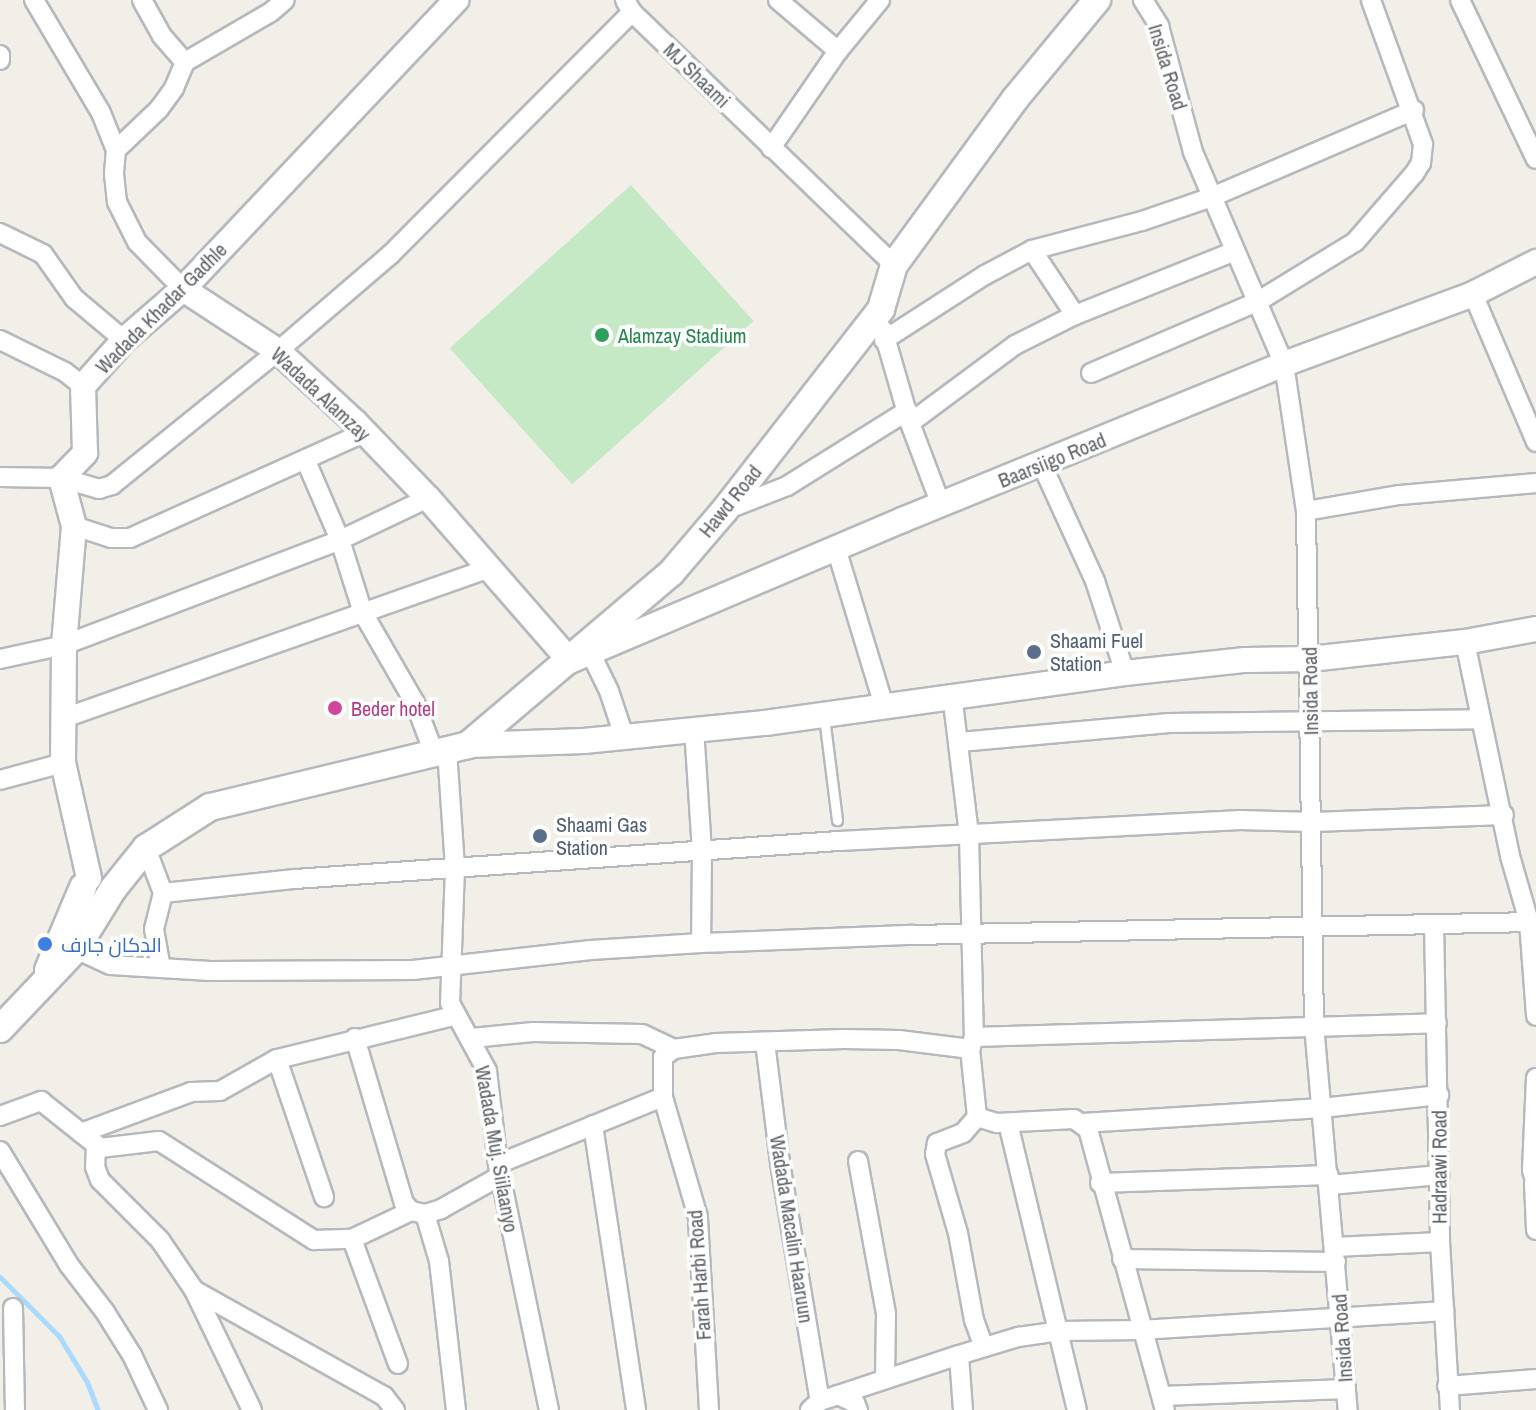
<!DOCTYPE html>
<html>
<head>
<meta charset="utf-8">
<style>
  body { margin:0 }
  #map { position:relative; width:1536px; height:1410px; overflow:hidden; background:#f1efe8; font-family:"Archivo Narrow",Cairo,sans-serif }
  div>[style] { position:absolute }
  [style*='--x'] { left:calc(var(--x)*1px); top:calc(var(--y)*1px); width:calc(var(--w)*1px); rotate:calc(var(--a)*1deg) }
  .green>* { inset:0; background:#c5e8c5; transform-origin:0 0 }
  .stream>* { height:5px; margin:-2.5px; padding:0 2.5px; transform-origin:2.5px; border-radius:2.5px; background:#aadaff }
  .roads { filter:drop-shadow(2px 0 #b5b8bc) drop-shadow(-2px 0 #b5b8bc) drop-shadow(0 2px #b5b8bc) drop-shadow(0 -2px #b5b8bc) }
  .service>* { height:9px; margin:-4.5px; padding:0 4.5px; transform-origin:4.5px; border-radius:4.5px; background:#fff }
  .minor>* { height:18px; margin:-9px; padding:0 9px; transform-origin:9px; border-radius:9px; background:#fff }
  .tertiary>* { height:24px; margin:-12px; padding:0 12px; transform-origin:12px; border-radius:12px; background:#fff }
  .secondary>* { height:26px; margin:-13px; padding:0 13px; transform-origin:13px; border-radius:13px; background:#fff }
  .dots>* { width:22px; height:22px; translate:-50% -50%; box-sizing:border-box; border:4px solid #fff; border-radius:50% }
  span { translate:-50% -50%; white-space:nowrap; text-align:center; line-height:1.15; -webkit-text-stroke:7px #fff; paint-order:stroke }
  .street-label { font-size:20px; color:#5f6368 }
  .leisure-label { font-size:20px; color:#27864d }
  .left { translate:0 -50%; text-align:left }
  .service-label { font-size:20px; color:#4e5e75 }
  .hotel-label { font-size:20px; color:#b23c85 }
  .shop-label { font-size:20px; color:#366cbe }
</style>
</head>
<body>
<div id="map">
  <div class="green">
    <div style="left:631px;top:185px;width:183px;height:244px;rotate:48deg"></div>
  </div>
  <div class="stream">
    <div style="--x:0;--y:1277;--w:83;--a:45"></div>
    <div style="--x:59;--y:1336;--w:54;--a:58.7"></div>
    <div style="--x:87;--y:1382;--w:30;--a:69"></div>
  </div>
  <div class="roads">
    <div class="service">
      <div style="--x:824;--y:717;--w:104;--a:82.8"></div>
    </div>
    <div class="minor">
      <div style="--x:34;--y:0;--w:131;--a:59.3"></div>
      <div style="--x:101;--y:113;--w:40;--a:68"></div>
      <div style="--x:116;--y:150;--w:24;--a:95"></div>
      <div style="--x:114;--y:174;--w:28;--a:84"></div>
      <div style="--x:117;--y:202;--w:45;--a:63.4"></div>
      <div style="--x:137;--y:242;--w:66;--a:45.6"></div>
      <div style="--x:142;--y:0;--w:41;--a:60.9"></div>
      <div style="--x:162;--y:36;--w:35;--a:49"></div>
      <div style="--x:625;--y:0;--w:14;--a:60"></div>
      <div style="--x:632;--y:12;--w:364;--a:44"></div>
      <div style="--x:778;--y:0;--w:79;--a:40.4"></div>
      <div style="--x:1143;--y:0;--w:31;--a:58"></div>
      <div style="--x:1159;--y:26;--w:131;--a:74.9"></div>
      <div style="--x:1193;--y:152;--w:231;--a:66.8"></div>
      <div style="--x:1284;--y:364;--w:149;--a:81.5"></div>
      <div style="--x:1306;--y:511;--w:514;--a:89.11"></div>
      <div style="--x:1314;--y:1025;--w:386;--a:85"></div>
      <div style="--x:1460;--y:0;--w:176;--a:64.5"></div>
      <div style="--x:0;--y:55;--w:5;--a:90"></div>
      <div style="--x:771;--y:148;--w:118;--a:-55.4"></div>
      <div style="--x:838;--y:51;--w:66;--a:-50.5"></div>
      <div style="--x:116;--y:150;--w:59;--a:-43.6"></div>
      <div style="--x:159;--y:109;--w:26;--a:-54"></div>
      <div style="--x:174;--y:88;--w:28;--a:-67"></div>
      <div style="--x:185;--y:62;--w:99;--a:-30.2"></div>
      <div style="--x:271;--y:12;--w:18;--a:-41"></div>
      <div style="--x:0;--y:233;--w:48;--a:26"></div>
      <div style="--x:43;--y:254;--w:54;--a:54.8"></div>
      <div style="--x:74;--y:298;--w:65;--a:40"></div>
      <div style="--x:1032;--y:250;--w:78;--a:56.5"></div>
      <div style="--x:1473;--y:294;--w:161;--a:66.9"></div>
      <div style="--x:883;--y:330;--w:97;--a:73.8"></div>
      <div style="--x:910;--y:423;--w:88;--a:69.3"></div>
      <div style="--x:0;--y:340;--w:72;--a:26.2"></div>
      <div style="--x:65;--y:372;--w:23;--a:38"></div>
      <div style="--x:884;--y:340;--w:120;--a:-32.8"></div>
      <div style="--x:985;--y:275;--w:53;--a:-28"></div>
      <div style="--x:1032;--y:250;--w:114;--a:-14.8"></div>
      <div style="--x:1142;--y:221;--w:74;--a:-18.9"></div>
      <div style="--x:1212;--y:197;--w:220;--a:-23.3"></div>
      <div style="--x:1091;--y:373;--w:181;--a:-23.2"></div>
      <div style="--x:1257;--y:302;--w:115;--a:-31.5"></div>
      <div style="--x:1355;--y:242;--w:90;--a:-49.1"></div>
      <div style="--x:1414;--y:174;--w:13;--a:-58"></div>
      <div style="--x:1421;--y:163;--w:19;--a:-84"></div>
      <div style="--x:1423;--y:144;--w:153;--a:-109.9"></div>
      <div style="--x:910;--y:423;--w:131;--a:-36.6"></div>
      <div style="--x:1015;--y:345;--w:67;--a:-26.6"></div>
      <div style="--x:1075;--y:315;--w:172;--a:-21.8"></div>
      <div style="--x:306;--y:461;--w:86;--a:66.7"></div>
      <div style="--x:340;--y:540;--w:77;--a:72.5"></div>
      <div style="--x:363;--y:613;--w:104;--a:60"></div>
      <div style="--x:415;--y:703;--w:53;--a:69.2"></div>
      <div style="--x:1042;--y:465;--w:128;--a:65.4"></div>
      <div style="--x:1095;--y:581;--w:97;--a:71.9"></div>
      <div style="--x:0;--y:477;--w:61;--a:0.9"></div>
      <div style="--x:61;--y:478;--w:40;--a:16"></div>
      <div style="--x:99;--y:489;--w:14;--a:-17"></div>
      <div style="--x:112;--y:485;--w:213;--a:-38.9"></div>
      <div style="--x:278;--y:351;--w:148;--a:-40.6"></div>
      <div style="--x:390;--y:255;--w:343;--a:-45.1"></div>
      <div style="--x:726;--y:510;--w:66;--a:-21.5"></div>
      <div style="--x:787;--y:486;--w:142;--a:-32"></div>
      <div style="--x:1306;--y:511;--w:95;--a:-9.7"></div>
      <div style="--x:1400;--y:495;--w:137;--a:-5"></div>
      <div style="--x:74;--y:526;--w:39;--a:18"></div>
      <div style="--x:111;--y:538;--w:19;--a:0"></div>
      <div style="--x:130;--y:538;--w:256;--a:-24.2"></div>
      <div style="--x:836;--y:548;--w:162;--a:73.1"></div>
      <div style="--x:1465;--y:642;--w:219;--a:78.1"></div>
      <div style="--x:1510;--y:856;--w:69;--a:73.9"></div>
      <div style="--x:1529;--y:922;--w:94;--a:85.7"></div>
      <div style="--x:590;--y:652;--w:43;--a:64"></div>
      <div style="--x:609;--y:691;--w:47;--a:71.6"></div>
      <div style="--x:0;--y:659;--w:66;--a:-12.3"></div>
      <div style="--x:64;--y:645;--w:295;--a:-20.8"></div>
      <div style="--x:340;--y:540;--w:98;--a:-25.5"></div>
      <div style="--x:952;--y:694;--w:142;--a:83.1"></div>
      <div style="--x:969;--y:835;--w:202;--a:88.6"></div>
      <div style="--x:974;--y:1037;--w:13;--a:108"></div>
      <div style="--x:970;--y:1049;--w:68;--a:84.1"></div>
      <div style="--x:977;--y:1117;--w:21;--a:131"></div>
      <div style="--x:963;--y:1133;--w:28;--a:159"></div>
      <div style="--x:937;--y:1143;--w:11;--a:100"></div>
      <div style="--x:935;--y:1154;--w:82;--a:73.8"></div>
      <div style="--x:958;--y:1233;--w:88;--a:79.6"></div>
      <div style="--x:974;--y:1320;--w:29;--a:70"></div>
      <div style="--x:64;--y:718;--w:453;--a:-19.4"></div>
      <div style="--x:694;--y:728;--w:125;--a:86.3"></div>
      <div style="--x:702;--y:853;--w:90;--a:90.6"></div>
      <div style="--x:960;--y:742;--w:210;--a:-5.2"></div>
      <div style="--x:1169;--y:723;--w:312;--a:-0.7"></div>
      <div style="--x:447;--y:750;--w:118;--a:86.1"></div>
      <div style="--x:455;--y:868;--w:135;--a:92.1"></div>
      <div style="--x:450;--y:1003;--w:77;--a:61.4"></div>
      <div style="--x:487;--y:1071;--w:94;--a:83.3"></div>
      <div style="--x:498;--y:1164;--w:251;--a:78.3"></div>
      <div style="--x:0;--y:780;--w:65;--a:-15.1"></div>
      <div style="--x:146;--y:848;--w:48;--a:69.3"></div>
      <div style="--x:163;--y:893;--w:37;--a:104"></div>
      <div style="--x:154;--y:929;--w:39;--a:80"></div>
      <div style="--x:163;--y:893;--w:133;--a:-6.1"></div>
      <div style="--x:295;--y:879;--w:545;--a:-4"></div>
      <div style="--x:839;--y:841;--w:402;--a:-3"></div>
      <div style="--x:1240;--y:820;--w:72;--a:1.6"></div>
      <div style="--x:1312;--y:822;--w:192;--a:-2.1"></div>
      <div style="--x:1434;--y:924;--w:318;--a:88.9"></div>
      <div style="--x:1440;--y:1242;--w:168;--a:86.6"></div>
      <div style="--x:76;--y:949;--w:38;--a:25"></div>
      <div style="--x:111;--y:965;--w:99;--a:3.5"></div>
      <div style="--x:210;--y:971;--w:203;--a:-0.3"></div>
      <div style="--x:413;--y:970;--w:179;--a:-6.4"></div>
      <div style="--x:591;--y:950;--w:110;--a:-3.6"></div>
      <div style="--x:701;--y:943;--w:212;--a:-2.2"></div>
      <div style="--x:913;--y:935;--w:623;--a:-1.2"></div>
      <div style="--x:974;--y:1037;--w:463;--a:-1.7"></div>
      <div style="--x:355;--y:1038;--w:172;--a:73.5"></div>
      <div style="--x:404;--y:1203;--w:11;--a:49"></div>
      <div style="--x:411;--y:1211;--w:14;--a:12"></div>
      <div style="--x:425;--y:1214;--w:17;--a:-17"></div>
      <div style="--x:441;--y:1209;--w:68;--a:-29.2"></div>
      <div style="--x:472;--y:1038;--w:61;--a:-5.6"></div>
      <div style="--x:533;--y:1032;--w:109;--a:1.1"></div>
      <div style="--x:642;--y:1034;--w:35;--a:25"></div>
      <div style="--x:765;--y:1042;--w:122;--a:82.9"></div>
      <div style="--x:780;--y:1163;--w:241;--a:80.5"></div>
      <div style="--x:277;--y:1059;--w:146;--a:71.2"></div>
      <div style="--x:1536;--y:1078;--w:92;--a:92.5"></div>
      <div style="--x:1532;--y:1170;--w:15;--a:74"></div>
      <div style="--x:0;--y:1116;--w:44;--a:-20.1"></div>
      <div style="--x:41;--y:1101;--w:75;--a:38.5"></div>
      <div style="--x:100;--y:1148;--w:59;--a:-6.8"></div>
      <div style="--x:159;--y:1141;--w:184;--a:32.6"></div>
      <div style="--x:314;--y:1240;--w:38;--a:-2"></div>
      <div style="--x:352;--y:1239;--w:65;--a:-25.4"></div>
      <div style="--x:977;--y:1117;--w:21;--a:17"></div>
      <div style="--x:997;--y:1123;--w:77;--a:-3"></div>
      <div style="--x:1074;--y:1119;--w:17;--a:36"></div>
      <div style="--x:1088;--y:1129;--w:291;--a:74.7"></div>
      <div style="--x:1008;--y:1123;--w:295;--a:76.5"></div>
      <div style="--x:1083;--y:1123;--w:239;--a:-3.6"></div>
      <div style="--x:1322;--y:1108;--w:118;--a:-6.3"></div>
      <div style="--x:593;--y:1125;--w:288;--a:81.4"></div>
      <div style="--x:81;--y:1133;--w:117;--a:-20.4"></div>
      <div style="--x:191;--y:1092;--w:29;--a:-2"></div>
      <div style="--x:220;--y:1091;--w:65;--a:-29.3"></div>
      <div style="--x:277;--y:1059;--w:182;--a:-13.7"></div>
      <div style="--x:96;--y:1144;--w:23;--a:92"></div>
      <div style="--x:95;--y:1167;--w:14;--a:69"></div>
      <div style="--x:100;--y:1180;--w:85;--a:45"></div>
      <div style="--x:160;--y:1240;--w:60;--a:55.8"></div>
      <div style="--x:194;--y:1290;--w:133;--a:64.2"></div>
      <div style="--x:0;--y:1151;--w:133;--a:58.8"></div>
      <div style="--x:69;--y:1265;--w:59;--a:52.5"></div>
      <div style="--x:105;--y:1312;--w:51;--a:57.9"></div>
      <div style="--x:132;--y:1355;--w:61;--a:64.7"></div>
      <div style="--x:858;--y:1161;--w:156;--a:79.6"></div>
      <div style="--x:886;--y:1314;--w:65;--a:90.9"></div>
      <div style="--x:498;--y:1164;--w:178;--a:-22.1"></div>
      <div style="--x:1534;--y:1182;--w:48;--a:87.6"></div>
      <div style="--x:1100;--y:1183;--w:229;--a:-2"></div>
      <div style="--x:1330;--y:1185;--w:110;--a:-5.2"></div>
      <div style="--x:425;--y:1214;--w:49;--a:73.4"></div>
      <div style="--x:439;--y:1261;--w:150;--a:83.5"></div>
      <div style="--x:352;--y:1239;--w:133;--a:69.8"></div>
      <div style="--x:1334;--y:1247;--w:106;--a:-2.7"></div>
      <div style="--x:1122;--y:1259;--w:214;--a:0.8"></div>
      <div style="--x:194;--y:1290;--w:218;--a:29.2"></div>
      <div style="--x:384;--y:1396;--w:18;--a:52"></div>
      <div style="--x:13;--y:1308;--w:102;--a:88.9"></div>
      <div style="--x:1447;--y:1386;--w:89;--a:-4.5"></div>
      <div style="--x:838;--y:1395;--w:127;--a:-18.3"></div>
      <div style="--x:1162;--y:1396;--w:184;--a:-2.2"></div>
      <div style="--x:709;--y:1410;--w:193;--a:-93.3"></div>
      <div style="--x:698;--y:1217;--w:125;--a:-106.3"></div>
      <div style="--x:663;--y:1097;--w:40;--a:-90"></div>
      <div style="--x:663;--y:1057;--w:14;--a:-36"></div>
      <div style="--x:674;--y:1049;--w:42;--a:-8.1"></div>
      <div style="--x:716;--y:1043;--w:128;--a:-1.8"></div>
      <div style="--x:844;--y:1039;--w:55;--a:1"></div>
      <div style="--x:899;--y:1040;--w:72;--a:7.2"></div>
      <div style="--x:810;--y:1410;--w:13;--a:-42"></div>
      <div style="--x:820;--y:1401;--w:19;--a:-18"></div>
      <div style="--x:838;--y:1395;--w:19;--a:25"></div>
      <div style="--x:855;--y:1403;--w:8;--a:67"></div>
      <div style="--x:963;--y:1410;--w:55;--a:-94.2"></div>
      <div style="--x:959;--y:1355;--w:62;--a:-17"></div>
      <div style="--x:1018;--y:1337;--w:42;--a:-8.1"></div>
      <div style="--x:1060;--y:1331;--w:82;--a:-0.7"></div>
      <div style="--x:1142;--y:1330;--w:303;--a:-3.6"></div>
    </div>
    <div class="tertiary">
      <div style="--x:183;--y:289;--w:113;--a:33.1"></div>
      <div style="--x:278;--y:351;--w:105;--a:42.7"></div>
      <div style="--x:355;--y:422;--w:105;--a:46.2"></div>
      <div style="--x:428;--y:498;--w:216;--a:48.9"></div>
      <div style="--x:570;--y:661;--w:361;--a:-23"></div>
      <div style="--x:902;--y:520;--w:413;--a:-22.2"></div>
      <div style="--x:1284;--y:364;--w:202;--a:-20.3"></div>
      <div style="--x:1473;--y:294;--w:71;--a:-26.9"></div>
      <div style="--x:468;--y:745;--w:116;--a:-2"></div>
      <div style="--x:584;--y:741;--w:182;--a:-5.7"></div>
      <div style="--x:765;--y:723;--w:363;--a:-7.9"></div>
      <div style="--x:1125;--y:673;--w:121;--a:-6.2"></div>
      <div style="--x:1245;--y:660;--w:65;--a:-0.9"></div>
      <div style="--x:1310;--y:659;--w:156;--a:-6.3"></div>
      <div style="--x:1465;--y:642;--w:72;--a:-10.4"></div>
      <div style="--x:89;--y:878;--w:118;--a:-102.7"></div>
      <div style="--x:63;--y:763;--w:118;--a:-89.5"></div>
      <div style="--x:64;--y:645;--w:119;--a:-85.2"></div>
      <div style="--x:74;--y:526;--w:50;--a:-105.2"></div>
      <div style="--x:61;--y:478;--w:35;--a:-46"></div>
      <div style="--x:85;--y:453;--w:67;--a:-91.7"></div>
      <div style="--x:83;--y:386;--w:62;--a:-48.3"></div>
      <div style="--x:124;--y:340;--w:78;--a:-40.8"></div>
      <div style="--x:183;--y:289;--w:398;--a:-46.6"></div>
    </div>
    <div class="secondary">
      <div style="--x:48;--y:970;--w:90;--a:-67.1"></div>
      <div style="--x:0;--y:1029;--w:110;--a:-46.5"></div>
      <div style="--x:76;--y:949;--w:70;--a:-58.3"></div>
      <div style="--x:113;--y:889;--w:53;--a:-51.2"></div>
      <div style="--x:146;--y:848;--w:76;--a:-32.6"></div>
      <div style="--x:210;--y:807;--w:265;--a:-13.5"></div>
      <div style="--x:468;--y:745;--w:266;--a:-40.3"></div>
      <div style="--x:671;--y:573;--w:82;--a:-49.5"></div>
      <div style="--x:724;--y:511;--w:256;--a:-52.1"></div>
      <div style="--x:881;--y:309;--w:46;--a:-73.5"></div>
      <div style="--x:894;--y:265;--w:205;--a:-53.9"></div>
      <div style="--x:1015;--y:99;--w:129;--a:-50.4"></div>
    </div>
  </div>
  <div class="dots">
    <div style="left:602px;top:335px;background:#2e9e5b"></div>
    <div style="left:1034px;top:652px;background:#5c6f8a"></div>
    <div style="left:335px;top:708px;background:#d1479c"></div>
    <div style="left:540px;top:836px;background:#5c6f8a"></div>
    <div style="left:45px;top:944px;background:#3f7fe0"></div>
  </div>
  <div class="street-label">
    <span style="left:1168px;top:67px;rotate:73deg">Insida Road</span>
    <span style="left:697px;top:75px;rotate:44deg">MJ Shaami</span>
    <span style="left:161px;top:308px;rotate:-45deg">Wadada Khadar Gadhle</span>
    <span style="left:321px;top:394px;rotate:43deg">Wadada Alamzay</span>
    <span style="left:1052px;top:460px;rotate:-22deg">Baarsiigo Road</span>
    <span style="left:730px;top:501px;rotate:-51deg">Hawd Road</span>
    <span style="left:1310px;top:691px;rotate:-91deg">Insida Road</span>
    <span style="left:497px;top:1149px;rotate:80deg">Wadada Muj. Siilaanyo</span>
    <span style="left:1439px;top:1167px;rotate:-90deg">Hadraawi Road</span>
    <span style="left:792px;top:1229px;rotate:81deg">Wadada Macalin Haaruun</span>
    <span style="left:699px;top:1275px;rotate:-94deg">Farah Harbi Road</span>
    <span style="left:1342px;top:1338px;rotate:-94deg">Insida Road</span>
  </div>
  <div class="leisure-label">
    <span class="left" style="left:618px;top:335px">Alamzay Stadium</span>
  </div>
  <div class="service-label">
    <span class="left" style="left:1050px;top:652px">Shaami Fuel<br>Station</span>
    <span class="left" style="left:556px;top:836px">Shaami Gas<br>Station</span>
  </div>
  <div class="hotel-label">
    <span class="left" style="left:351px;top:708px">Beder hotel</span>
  </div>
  <div class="shop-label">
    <span class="left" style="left:61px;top:944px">الدكان جارف</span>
  </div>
</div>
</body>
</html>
